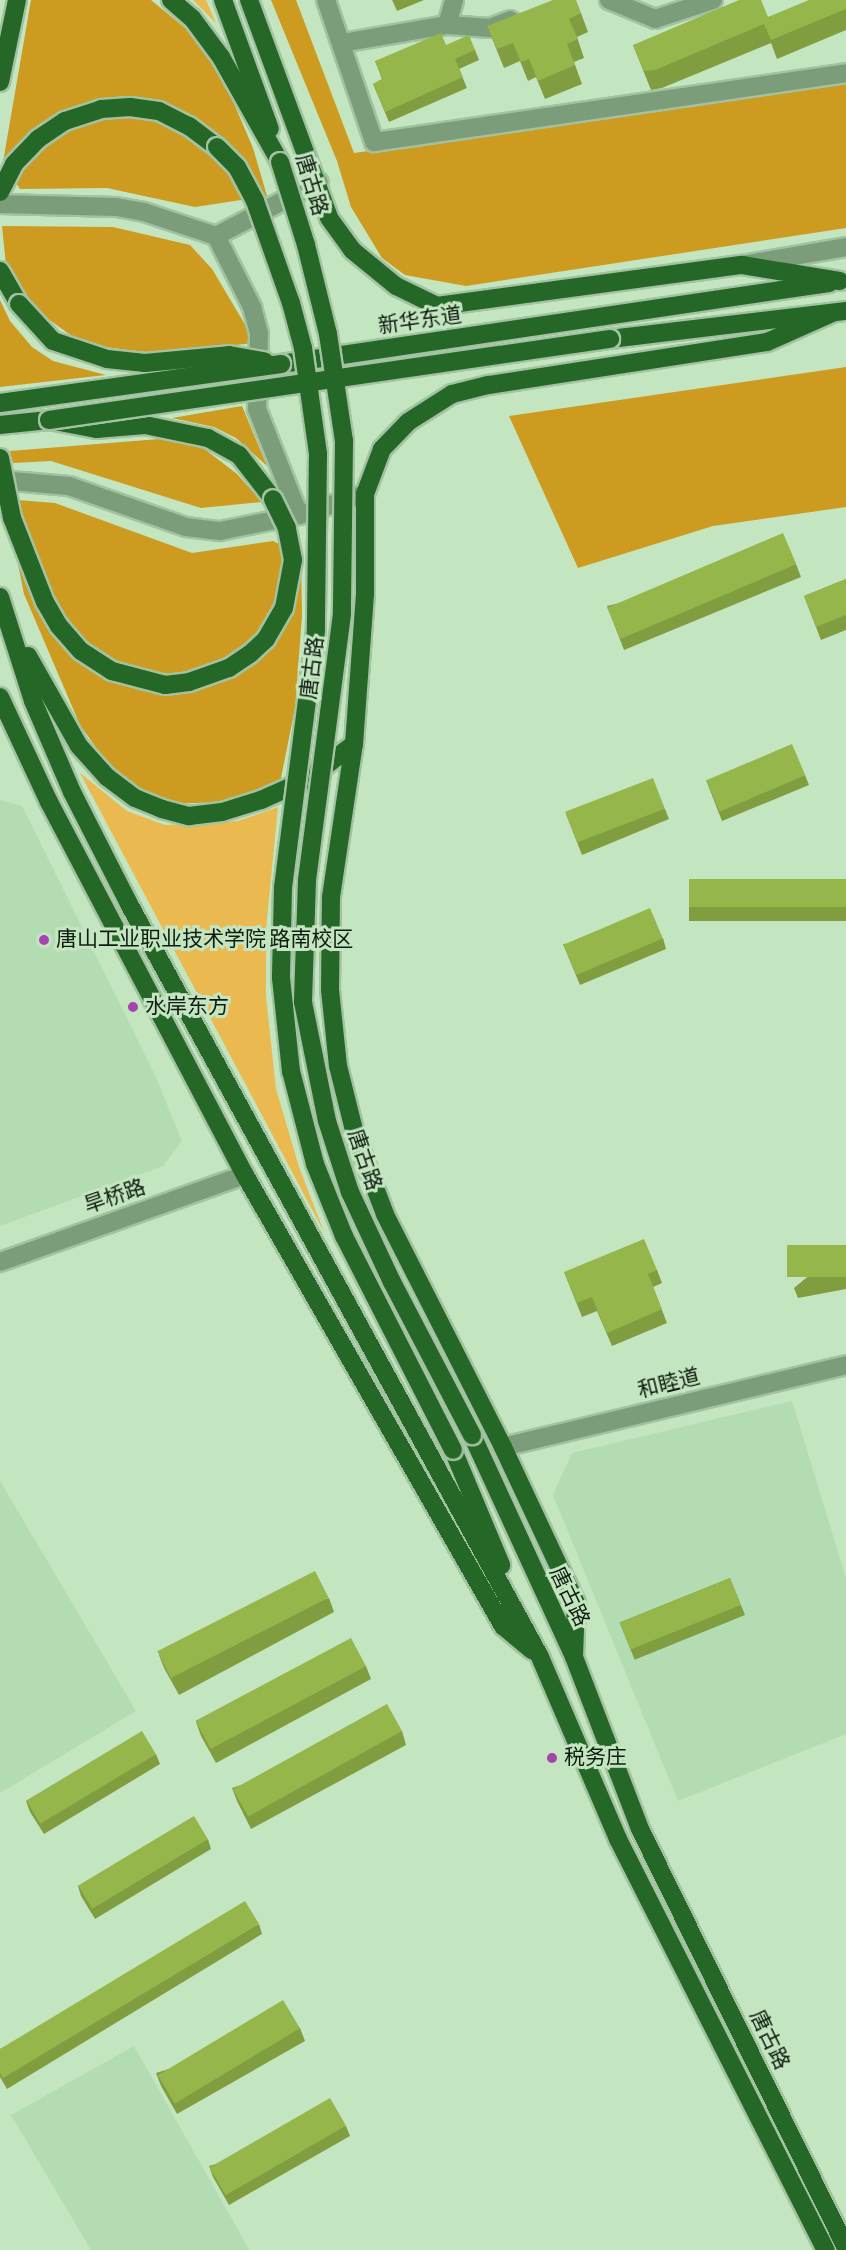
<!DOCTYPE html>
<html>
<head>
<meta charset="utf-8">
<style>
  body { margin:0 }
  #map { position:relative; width:846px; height:2250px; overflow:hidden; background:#c3e6c1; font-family:"Sofia Sans Condensed","Noto Sans SC",sans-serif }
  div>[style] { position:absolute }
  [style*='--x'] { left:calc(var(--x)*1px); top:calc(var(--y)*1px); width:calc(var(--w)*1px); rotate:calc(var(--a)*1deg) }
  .built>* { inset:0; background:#b3dcb2 }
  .green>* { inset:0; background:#eaba51 }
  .forest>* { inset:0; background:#cd9b1f }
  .roads { filter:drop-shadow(2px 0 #a3c2a1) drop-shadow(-2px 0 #a3c2a1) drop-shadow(0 2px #a3c2a1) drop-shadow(0 -2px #a3c2a1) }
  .minor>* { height:18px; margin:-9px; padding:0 9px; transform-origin:9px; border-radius:9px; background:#7b9d7a }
  .major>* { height:18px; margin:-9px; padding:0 9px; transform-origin:9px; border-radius:9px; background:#246727 }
  .bridges { filter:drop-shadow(2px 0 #a3c2a1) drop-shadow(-2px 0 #a3c2a1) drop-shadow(0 2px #a3c2a1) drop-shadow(0 -2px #a3c2a1) }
  .major-bridge>* { height:18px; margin:-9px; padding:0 9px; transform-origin:9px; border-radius:9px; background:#246727 }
  .wall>* { inset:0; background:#809d40; transform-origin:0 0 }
  .building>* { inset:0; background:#95b64b; transform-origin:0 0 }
  .dots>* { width:16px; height:16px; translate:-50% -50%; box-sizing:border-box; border:3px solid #c3e6c1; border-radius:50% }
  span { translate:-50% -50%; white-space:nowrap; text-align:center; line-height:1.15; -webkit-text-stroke:6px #c3e6c1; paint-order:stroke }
  .street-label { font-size:21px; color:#0f1c0f }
  .poi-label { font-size:21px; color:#0f1c0f }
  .left { translate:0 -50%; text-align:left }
</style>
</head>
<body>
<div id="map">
  <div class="built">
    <div style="clip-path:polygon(0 800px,22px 806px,154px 1073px,182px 1141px,163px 1166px,0 1226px)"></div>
    <div style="clip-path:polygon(792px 1401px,846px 1578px,846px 1734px,678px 1801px,553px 1495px,572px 1453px)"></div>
    <div style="clip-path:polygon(0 1481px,136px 1711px,0 1793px)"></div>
    <div style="clip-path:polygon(134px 2046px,241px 2235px,249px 2250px,91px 2250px,11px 2115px)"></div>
  </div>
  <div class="green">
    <div style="clip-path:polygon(193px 0,206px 0,216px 23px)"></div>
    <div style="clip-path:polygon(80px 773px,127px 811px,165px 825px,238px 821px,278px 807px,266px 929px,266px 996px,276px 1089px,299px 1167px,324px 1232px)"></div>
  </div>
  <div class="forest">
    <div style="clip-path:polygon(31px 0,151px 0,185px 28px,223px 78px,253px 148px,267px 196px,195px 207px,107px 188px,20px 189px,3px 162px)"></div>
    <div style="clip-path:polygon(271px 0,296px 0,354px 153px,846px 81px,846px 228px,466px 286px,405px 275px,382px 258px,351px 207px,337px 161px)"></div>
    <div style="clip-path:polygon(2px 226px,113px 227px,190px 245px,212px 269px,256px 343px,152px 353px,97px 346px,72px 336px,34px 309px,15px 286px,6px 265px)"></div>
    <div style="clip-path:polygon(0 300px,10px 321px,32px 347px,53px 361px,106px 375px,0 387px)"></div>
    <div style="clip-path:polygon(846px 367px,846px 507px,713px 526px,578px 568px,509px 416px)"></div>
    <div style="clip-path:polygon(242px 406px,267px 466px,236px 438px,214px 427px,172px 418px)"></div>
    <div style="clip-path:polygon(159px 439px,198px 444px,237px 474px,262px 502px,201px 508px,51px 461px,13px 463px,10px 451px)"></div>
    <div style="clip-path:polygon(5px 499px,55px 503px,192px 553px,273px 541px,301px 555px,302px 616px,295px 708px,280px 783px,220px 802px,169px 804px,140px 795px,115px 774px,80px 725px,24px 594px)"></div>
  </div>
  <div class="roads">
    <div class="minor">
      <div style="--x:326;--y:0;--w:150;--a:71.3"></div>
      <div style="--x:374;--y:142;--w:477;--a:-8.3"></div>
      <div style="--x:609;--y:0;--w:50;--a:22.4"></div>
      <div style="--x:655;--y:19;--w:61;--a:-18.1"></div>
      <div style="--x:447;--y:25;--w:26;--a:-74"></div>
      <div style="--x:342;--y:43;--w:107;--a:-9.7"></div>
      <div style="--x:447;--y:25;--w:43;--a:4"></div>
      <div style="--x:490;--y:28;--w:22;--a:-21"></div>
      <div style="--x:0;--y:204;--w:116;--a:1.5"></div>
      <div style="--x:116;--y:207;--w:28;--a:10"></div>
      <div style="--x:144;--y:212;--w:76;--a:18.4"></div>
      <div style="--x:216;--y:236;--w:116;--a:-27.7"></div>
      <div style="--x:216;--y:236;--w:80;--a:63.1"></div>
      <div style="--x:252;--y:307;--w:28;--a:75"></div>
      <div style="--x:259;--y:334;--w:75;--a:91.5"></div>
      <div style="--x:257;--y:409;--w:114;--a:68.4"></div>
      <div style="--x:747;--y:264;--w:100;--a:-9.7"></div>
      <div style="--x:0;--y:480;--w:69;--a:5"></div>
      <div style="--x:69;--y:486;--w:124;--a:19.3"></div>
      <div style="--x:186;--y:527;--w:34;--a:7"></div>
      <div style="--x:220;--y:531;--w:81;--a:-11.4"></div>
      <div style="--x:299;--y:515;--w:69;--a:-17.7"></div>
      <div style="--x:0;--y:1262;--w:260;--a:-19.6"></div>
      <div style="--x:503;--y:1447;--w:353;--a:-13.4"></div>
    </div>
    <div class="major">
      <div style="--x:171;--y:0;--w:28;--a:41"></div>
      <div style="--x:192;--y:18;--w:49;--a:53.4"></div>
      <div style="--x:221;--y:57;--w:120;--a:60.7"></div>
      <div style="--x:223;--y:0;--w:137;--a:70"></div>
      <div style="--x:249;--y:0;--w:232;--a:69.8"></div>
      <div style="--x:329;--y:218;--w:39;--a:54"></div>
      <div style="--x:352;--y:250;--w:57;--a:39.3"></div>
      <div style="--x:396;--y:286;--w:46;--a:26"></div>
      <div style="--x:437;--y:306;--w:308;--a:-7.7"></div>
      <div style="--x:742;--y:265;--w:99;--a:9.3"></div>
      <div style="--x:0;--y:82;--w:84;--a:-78.3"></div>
      <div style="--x:0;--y:192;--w:31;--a:-63"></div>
      <div style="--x:14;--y:164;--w:35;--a:-46"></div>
      <div style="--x:38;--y:139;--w:32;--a:-34"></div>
      <div style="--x:65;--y:121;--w:38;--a:-18"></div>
      <div style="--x:101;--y:109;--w:29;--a:-4"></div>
      <div style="--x:130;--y:107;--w:29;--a:8"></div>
      <div style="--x:159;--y:111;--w:34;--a:27"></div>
      <div style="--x:189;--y:126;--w:35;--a:37"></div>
      <div style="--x:0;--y:271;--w:38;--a:60"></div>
      <div style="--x:610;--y:339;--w:238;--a:-6.8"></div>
      <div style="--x:281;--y:364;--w:554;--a:-8.41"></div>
      <div style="--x:0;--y:425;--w:49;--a:-5.8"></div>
      <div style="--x:49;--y:420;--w:48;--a:10.8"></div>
      <div style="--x:96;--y:429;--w:49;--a:-4.7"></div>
      <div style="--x:145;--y:425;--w:64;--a:11.7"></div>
      <div style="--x:208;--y:438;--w:35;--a:29"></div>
      <div style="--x:239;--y:455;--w:56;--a:52.3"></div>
      <div style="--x:0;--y:597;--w:109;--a:72.4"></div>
      <div style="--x:33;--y:701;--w:99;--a:66.8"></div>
      <div style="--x:72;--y:792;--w:126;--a:63"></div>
      <div style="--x:129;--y:904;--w:858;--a:61.37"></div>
      <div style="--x:540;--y:1657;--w:198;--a:66.8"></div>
      <div style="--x:618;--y:1839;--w:461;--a:63.2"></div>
      <div style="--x:28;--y:656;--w:103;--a:60.5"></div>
      <div style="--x:79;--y:746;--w:42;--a:47.9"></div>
      <div style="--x:107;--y:777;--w:35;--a:37"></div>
      <div style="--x:135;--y:798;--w:29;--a:22"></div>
      <div style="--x:162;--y:809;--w:28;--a:15"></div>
      <div style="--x:189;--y:816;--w:33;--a:-7"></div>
      <div style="--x:222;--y:812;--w:41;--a:-17.1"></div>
      <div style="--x:261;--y:800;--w:51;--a:-24.1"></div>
      <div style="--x:308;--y:779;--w:58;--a:-37.3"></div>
      <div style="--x:0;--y:697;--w:116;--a:65"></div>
      <div style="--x:49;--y:802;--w:421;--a:62.3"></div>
      <div style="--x:245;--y:1175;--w:520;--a:60.23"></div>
      <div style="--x:503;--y:1626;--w:38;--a:40"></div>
      <div style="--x:472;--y:1435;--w:244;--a:65.3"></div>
      <div style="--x:574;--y:1657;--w:184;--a:69"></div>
      <div style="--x:640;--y:1829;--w:467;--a:63.8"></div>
      <div style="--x:453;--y:1450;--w:125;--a:67.3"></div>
      <div style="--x:574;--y:1657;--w:54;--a:-87.9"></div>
      <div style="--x:576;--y:1603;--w:172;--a:-115.1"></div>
      <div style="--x:503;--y:1447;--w:261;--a:-116.9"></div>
      <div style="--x:385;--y:1214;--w:81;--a:-110.9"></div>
      <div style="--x:356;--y:1138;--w:74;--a:-104"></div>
      <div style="--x:338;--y:1066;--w:76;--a:-96"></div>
      <div style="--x:330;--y:990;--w:93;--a:-89.4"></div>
      <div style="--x:331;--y:897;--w:155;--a:-81.5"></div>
      <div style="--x:354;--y:744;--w:150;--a:-85.8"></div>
      <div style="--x:365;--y:594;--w:100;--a:-90"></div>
      <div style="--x:365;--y:494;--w:48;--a:-69.3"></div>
      <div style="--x:382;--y:449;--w:37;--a:-46"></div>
      <div style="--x:408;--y:422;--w:52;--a:-32.5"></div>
      <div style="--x:452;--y:394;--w:38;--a:-14"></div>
      <div style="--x:489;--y:385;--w:281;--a:-8.8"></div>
      <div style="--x:767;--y:342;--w:71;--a:-24"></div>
    </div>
  </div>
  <div class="bridges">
    <div class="major-bridge">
      <div style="--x:217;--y:147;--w:28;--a:45"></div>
      <div style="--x:237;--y:167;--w:38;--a:62"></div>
      <div style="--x:255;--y:201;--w:108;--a:70.6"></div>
      <div style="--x:291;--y:303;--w:47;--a:75.1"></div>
      <div style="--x:303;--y:348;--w:107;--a:81.9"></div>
      <div style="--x:318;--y:454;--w:176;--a:90.7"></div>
      <div style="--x:316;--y:630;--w:259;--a:97.3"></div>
      <div style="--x:283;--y:887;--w:91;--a:91.3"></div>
      <div style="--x:281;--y:978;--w:94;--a:83.9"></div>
      <div style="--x:291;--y:1071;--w:96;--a:75.5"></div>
      <div style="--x:315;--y:1164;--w:78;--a:68.1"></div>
      <div style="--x:344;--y:1236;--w:240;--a:63"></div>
      <div style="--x:280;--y:162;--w:87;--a:72.6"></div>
      <div style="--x:306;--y:245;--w:92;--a:76.1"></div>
      <div style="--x:328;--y:334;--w:108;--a:81.5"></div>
      <div style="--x:344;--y:441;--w:173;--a:90.7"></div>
      <div style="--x:342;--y:614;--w:268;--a:97.5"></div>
      <div style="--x:307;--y:880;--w:122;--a:91.9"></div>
      <div style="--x:303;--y:1002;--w:121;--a:78.6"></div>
      <div style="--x:327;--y:1121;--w:75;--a:72.1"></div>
      <div style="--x:350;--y:1192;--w:99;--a:65"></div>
      <div style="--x:392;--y:1282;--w:173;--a:62.4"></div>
      <div style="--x:19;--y:304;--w:50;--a:47.4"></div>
      <div style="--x:53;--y:341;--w:57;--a:18.4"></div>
      <div style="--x:107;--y:359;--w:38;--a:6"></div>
      <div style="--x:145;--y:363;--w:84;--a:-5.4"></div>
      <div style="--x:229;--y:355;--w:36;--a:10"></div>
      <div style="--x:0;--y:403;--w:284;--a:-7.9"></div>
      <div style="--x:49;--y:420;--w:567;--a:-8.22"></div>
      <div style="--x:0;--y:458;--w:61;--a:78.7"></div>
      <div style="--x:12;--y:518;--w:90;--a:68.6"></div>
      <div style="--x:45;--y:602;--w:28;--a:60"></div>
      <div style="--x:59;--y:626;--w:33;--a:49"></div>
      <div style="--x:81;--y:651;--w:37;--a:33"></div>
      <div style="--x:112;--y:671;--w:55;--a:14.8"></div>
      <div style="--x:165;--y:685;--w:24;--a:-7"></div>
      <div style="--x:189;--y:682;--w:42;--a:-19.3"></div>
      <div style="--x:229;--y:668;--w:25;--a:-34"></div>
      <div style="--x:250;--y:654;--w:22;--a:-43"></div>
      <div style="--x:266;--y:639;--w:36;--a:-60"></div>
      <div style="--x:284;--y:608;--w:49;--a:-79.4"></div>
      <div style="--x:293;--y:560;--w:33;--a:-101"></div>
      <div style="--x:287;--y:528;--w:32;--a:-116"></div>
    </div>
  </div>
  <div class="wall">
    <div style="clip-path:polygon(392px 0,424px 0,397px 11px)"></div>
    <div style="clip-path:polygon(846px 0,846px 30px,777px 59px,771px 43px,662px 88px,651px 90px,633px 45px,768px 17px)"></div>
    <div style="clip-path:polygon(581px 13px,588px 32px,577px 37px,584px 58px,574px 62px,582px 84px,545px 99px,536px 77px,528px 81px,520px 61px,504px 68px,487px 26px)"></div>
    <div style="clip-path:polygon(446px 45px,475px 50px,479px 60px,459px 69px,467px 88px,389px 122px,373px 84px,382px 79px,375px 61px)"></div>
    <div style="clip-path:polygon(796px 564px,801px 577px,624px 650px,607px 606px)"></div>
    <div style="clip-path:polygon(846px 579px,846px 630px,821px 640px,804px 596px)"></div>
    <div style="clip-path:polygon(805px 775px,809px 785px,722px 821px,706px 780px)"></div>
    <div style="clip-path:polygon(665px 809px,669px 819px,582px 855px,566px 814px)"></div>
    <div style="left:846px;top:879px;width:42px;height:157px;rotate:90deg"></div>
    <div style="clip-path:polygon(663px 938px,666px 949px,580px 985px,563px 944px)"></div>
    <div style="clip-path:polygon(846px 1245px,846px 1289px,798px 1298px,794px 1288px)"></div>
    <div style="clip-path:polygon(657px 1270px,662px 1283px,653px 1287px,667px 1323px,612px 1346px,597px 1311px,582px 1317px,564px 1272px)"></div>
    <div style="left:730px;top:1578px;width:40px;height:119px;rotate:68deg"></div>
    <div style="clip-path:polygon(329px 1598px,334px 1612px,179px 1695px,164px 1668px,159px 1655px)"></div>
    <div style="clip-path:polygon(366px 1666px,371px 1679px,216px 1763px,201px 1736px,196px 1722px)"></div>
    <div style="clip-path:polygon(402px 1731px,406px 1745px,251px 1829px,237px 1801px,232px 1788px)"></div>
    <div style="clip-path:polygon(156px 1754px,160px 1764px,44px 1834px,30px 1812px,26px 1801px)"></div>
    <div style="clip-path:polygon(208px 1839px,211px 1849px,95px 1919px,81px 1896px,78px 1886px)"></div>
    <div style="clip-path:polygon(259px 1924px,262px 1934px,7px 2089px,0 2077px,0 2049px)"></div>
    <div style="clip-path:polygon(300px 2028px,305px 2041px,177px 2114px,161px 2086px,156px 2073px)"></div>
    <div style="clip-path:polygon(346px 2126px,350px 2136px,229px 2205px,213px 2177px,209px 2166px)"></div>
  </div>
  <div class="building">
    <div style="clip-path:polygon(553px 0,576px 0,581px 13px,569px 19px,578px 39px,567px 44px,575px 65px,538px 81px,529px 59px,521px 62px,513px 43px,497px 49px,487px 26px)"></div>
    <div style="clip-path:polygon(739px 0,761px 0,768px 17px,809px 0,846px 0,846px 9px,771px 40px,764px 24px,655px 70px,644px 71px,633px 45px)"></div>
    <div style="clip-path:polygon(441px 33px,446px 45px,469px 35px,475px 50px,455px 59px,463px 77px,385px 112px,373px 84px,383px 79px,375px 61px)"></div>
    <div style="left:783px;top:533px;width:34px;height:191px;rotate:67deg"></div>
    <div style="clip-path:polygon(846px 579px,846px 615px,816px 627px,804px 596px)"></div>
    <div style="left:792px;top:744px;width:34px;height:93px;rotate:67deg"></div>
    <div style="left:653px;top:778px;width:33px;height:94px;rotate:69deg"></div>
    <div style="left:846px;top:879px;width:28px;height:157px;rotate:90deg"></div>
    <div style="left:650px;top:908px;width:33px;height:94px;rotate:67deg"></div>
    <div style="clip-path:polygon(644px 1239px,657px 1270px,648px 1274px,662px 1309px,607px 1333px,592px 1297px,577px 1303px,564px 1272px)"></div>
    <div style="left:846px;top:1245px;width:32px;height:59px;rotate:90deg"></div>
    <div style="left:315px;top:1571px;width:30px;height:177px;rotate:63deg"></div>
    <div style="left:730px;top:1578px;width:29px;height:119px;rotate:68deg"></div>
    <div style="left:351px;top:1638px;width:32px;height:176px;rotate:62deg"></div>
    <div style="left:387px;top:1704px;width:31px;height:176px;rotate:61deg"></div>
    <div style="left:142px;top:1731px;width:27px;height:135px;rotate:59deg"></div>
    <div style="left:194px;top:1816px;width:27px;height:135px;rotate:59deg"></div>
    <div style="clip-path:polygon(245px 1901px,259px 1924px,3px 2078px,0 2073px,0 2049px)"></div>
    <div style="left:283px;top:2000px;width:33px;height:146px;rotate:59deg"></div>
    <div style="left:330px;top:2098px;width:32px;height:139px;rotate:60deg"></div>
  </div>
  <div class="dots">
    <div style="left:44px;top:940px;background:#a445ae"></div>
    <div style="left:133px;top:1007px;background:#a445ae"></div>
    <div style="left:552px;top:1758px;background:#a445ae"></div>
  </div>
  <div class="street-label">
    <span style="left:311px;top:185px;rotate:73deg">唐古路</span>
    <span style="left:420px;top:321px;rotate:-8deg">新华东道</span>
    <span style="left:313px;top:668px;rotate:-83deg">唐古路</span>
    <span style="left:364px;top:1160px;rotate:71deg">唐古路</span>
    <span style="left:115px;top:1197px;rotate:-19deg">旱桥路</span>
    <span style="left:669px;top:1384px;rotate:-14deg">和睦道</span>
    <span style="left:569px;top:1597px;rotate:64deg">唐古路</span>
    <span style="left:769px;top:2040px;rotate:64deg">唐古路</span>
  </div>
  <div class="poi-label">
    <span class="left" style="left:56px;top:940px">唐山工业职业技术学院 路南校区</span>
    <span class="left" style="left:145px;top:1007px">水岸东方</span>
    <span class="left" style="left:564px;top:1758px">税务庄</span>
  </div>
</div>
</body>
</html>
